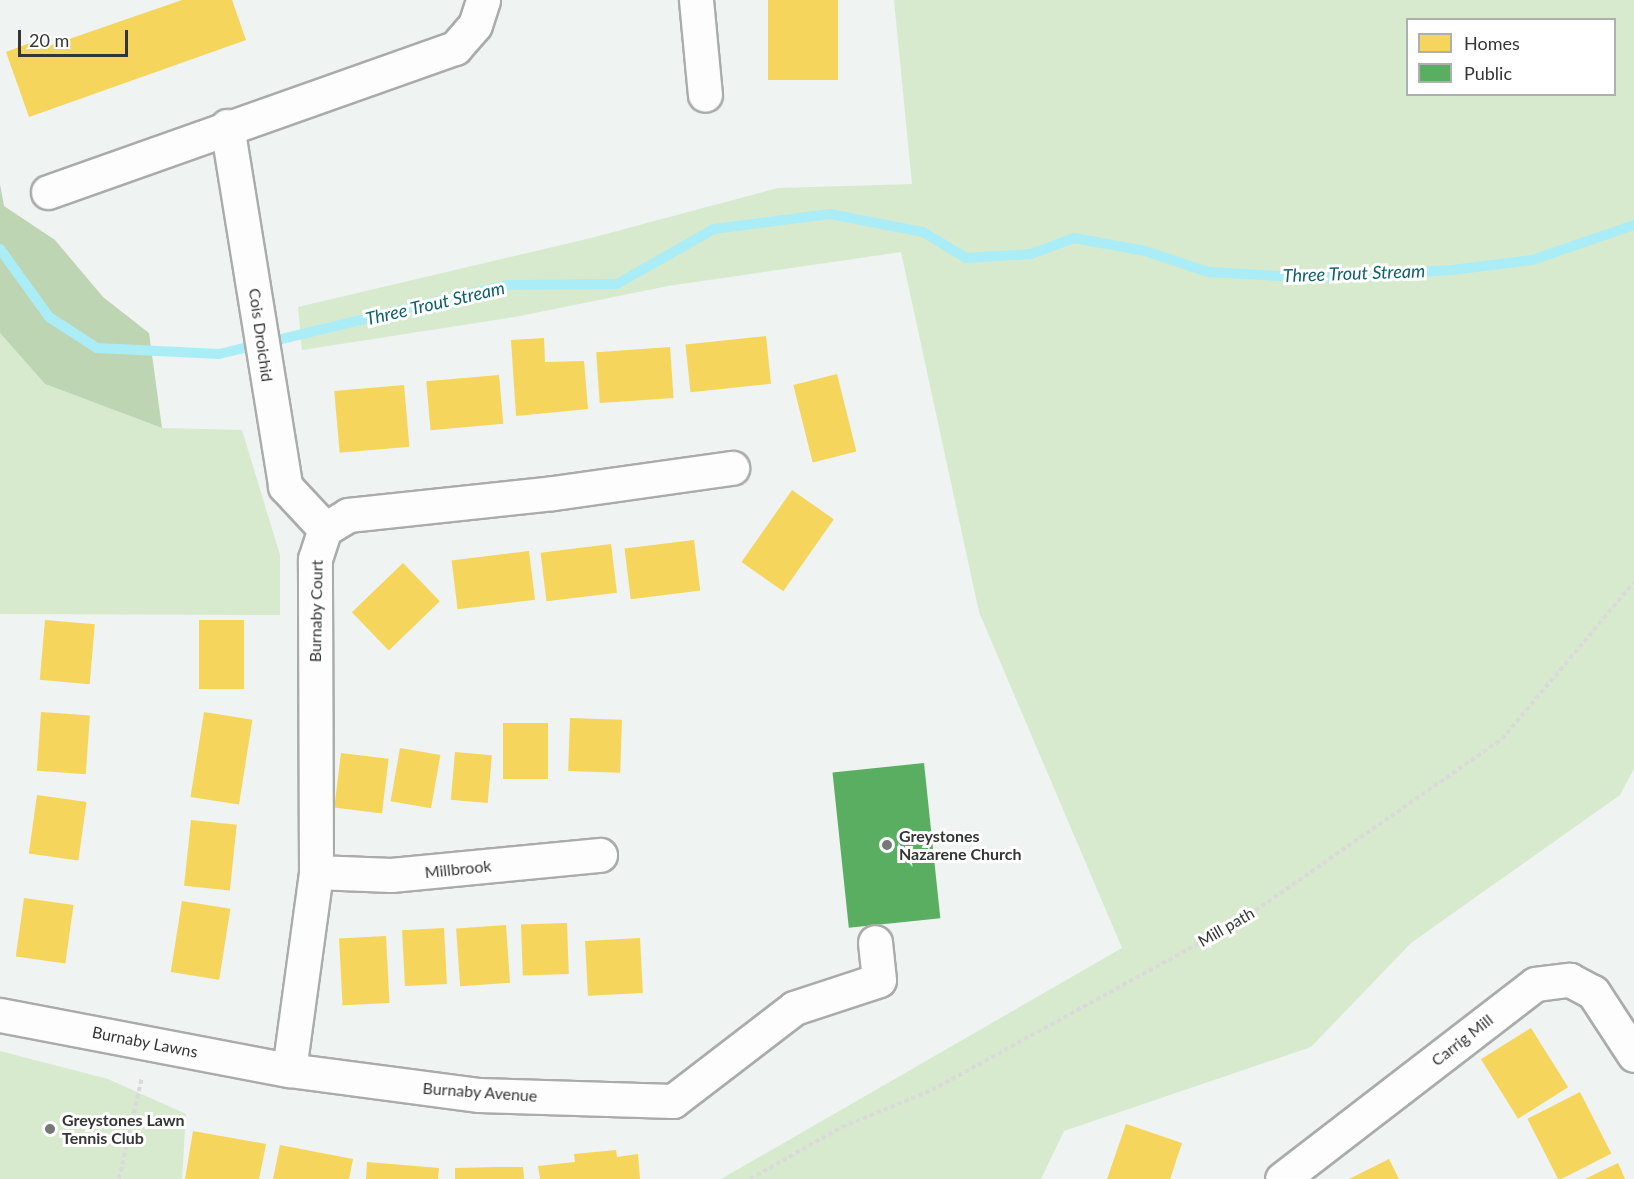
<!DOCTYPE html>
<html>
<head>
<meta charset="utf-8">
<style>
  body { margin:0 }
  #map { position:relative; width:1634px; height:1179px; overflow:hidden; background:#eff3f1; font-family:Lato,sans-serif }
  div>[style] { position:absolute }
  [style*='--x'] { left:calc(var(--x)*1px); top:calc(var(--y)*1px); width:calc(var(--w)*1px); rotate:calc(var(--a)*1deg) }
  .green>* { inset:0; background:#d7eace }
  .forest>* { inset:0; background:#bed5b3 }
  .homes>* { inset:0; background:#f6d55c; transform-origin:0 0 }
  .public>* { inset:0; background:#5aae61; transform-origin:0 0 }
  .stream>* { height:10px; margin:-5px; padding:0 5px; transform-origin:5px; border-radius:5px; background:#aaedf7 }
  .path>* { height:4px; margin-top:-2px; transform-origin:0; background:repeating-linear-gradient(90deg,#d9dad9 0 4.5px,transparent 0 7.5px) }
  .roads { filter:drop-shadow(2px 0 #a9acab) drop-shadow(-2px 0 #a9acab) drop-shadow(0 2px #a9acab) drop-shadow(0 -2px #a9acab) }
  .minor>* { height:33px; margin:-16.5px; padding:0 16.5px; transform-origin:16.5px; border-radius:16.5px; background:#fdfdfd }
  .dots>* { width:16px; height:16px; translate:-50% -50%; box-sizing:border-box; border:3px solid #fff; border-radius:50% }
  span { translate:-50% -50%; white-space:nowrap; text-align:center; line-height:1.15; -webkit-text-stroke:6px #fff; paint-order:stroke }
  .street-label { font-size:16px; color:#343636 }
  .poi-label { font-size:16px; color:#343636; font-weight:700 }
  .left { translate:0 -50%; text-align:left }
  .water-label { font-size:18px; color:#0f606a; font-style:italic }
  .legend { position:absolute; left:1406px; top:18px; width:210px; height:78px; box-sizing:border-box; background:#fff; border:2px solid #aeafaf; margin:0; padding:8px 10px; list-style:none; font-size:18px; color:#343636 }
  .legend li { display:flex; align-items:center; gap:12px; height:30px }
  .legend b { width:30px; border:2px solid #aeafaf }
  .scale { position:absolute; left:18px; top:30px; width:110px; height:27px; box-sizing:border-box; border:3px solid #343636; border-top:0; padding-left:8px; font-size:18px; line-height:21px; white-space:nowrap; color:#343636; -webkit-text-stroke:4px #fff; paint-order:stroke }
</style>
</head>
<body>
<div id="map">
  <div class="green">
    <div style="clip-path:polygon(evenodd,894px 0,1634px 0,1634px 769px,1620px 795px,1411px 943px,1311px 1047px,1064px 1131px,1041px 1179px,721px 1179px,1122px 948px,979px 612px,901px 252px,668px 286px,515px 317px,302px 350px,298px 307px,591px 238px,778px 188px,912px 184px,894px 0,1408px 20px,1614px 20px,1614px 94px,1408px 94px,1408px 20px)"></div>
    <div style="clip-path:polygon(0 333px,45px 384px,162px 428px,242px 430px,280px 555px,280px 615px,0 614px)"></div>
    <div style="clip-path:polygon(0 1051px,108px 1079px,186px 1114px,182px 1179px,0 1179px)"></div>
  </div>
  <div class="forest">
    <div style="clip-path:polygon(0 184px,4px 206px,55px 240px,103px 297px,149px 333px,162px 428px,45px 384px,0 333px)"></div>
  </div>
  <div class="homes">
    <div style="clip-path:polygon(182px 0,232px 0,246px 40px,29px 117px,6px 52px,43px 38px,46px 47px)"></div>
    <div style="left:768px;top:0;width:70px;height:80px"></div>
    <div style="left:766px;top:336px;width:48px;height:81px;rotate:84deg"></div>
    <div style="clip-path:polygon(544px 338px,545px 362px,584px 361px,588px 409px,516px 416px,511px 340px)"></div>
    <div style="left:670px;top:347px;width:51px;height:74px;rotate:86deg"></div>
    <div style="left:837px;top:374px;width:80px;height:45px;rotate:76deg"></div>
    <div style="left:499px;top:375px;width:49px;height:73px;rotate:85deg"></div>
    <div style="left:404px;top:385px;width:62px;height:70px;rotate:85deg"></div>
    <div style="left:792px;top:490px;width:51px;height:88px;rotate:35deg"></div>
    <div style="left:694px;top:540px;width:51px;height:70px;rotate:83deg"></div>
    <div style="left:611px;top:544px;width:49px;height:71px;rotate:83deg"></div>
    <div style="left:529px;top:551px;width:49px;height:78px;rotate:83deg"></div>
    <div style="left:403px;top:563px;width:53px;height:71px;rotate:46deg"></div>
    <div style="left:45px;top:620px;width:50px;height:60px;rotate:5deg"></div>
    <div style="left:199px;top:620px;width:45px;height:69px"></div>
    <div style="left:41px;top:712px;width:49px;height:59px;rotate:4deg"></div>
    <div style="left:204px;top:712px;width:49px;height:86px;rotate:9deg"></div>
    <div style="left:570px;top:718px;width:52px;height:53px;rotate:2deg"></div>
    <div style="left:503px;top:723px;width:45px;height:56px"></div>
    <div style="left:400px;top:748px;width:41px;height:54px;rotate:10deg"></div>
    <div style="left:455px;top:752px;width:37px;height:48px;rotate:5deg"></div>
    <div style="left:341px;top:753px;width:48px;height:55px;rotate:7deg"></div>
    <div style="left:37px;top:795px;width:50px;height:59px;rotate:8deg"></div>
    <div style="left:191px;top:820px;width:46px;height:66px;rotate:6deg"></div>
    <div style="left:24px;top:898px;width:50px;height:59px;rotate:8deg"></div>
    <div style="left:182px;top:901px;width:49px;height:72px;rotate:9deg"></div>
    <div style="left:567px;top:923px;width:51px;height:46px;rotate:88deg"></div>
    <div style="left:506px;top:925px;width:58px;height:50px;rotate:86deg"></div>
    <div style="left:444px;top:928px;width:56px;height:42px;rotate:87deg"></div>
    <div style="left:386px;top:936px;width:67px;height:47px;rotate:87deg"></div>
    <div style="left:640px;top:938px;width:55px;height:55px;rotate:87deg"></div>
    <div style="left:1531px;top:1028px;width:70px;height:59px;rotate:58deg"></div>
    <div style="left:1580px;top:1092px;width:69px;height:59px;rotate:63deg"></div>
    <div style="clip-path:polygon(1126px 1124px,1182px 1143px,1170px 1179px,1107px 1179px)"></div>
    <div style="clip-path:polygon(193px 1131px,266px 1144px,259px 1179px,185px 1179px)"></div>
    <div style="clip-path:polygon(280px 1145px,353px 1159px,349px 1179px,273px 1179px)"></div>
    <div style="clip-path:polygon(616px 1150px,617px 1157px,638px 1154px,640px 1179px,540px 1179px,538px 1166px,575px 1162px,574px 1154px)"></div>
    <div style="clip-path:polygon(1389px 1159px,1399px 1179px,1349px 1179px)"></div>
    <div style="clip-path:polygon(367px 1162px,439px 1168px,438px 1179px,366px 1179px)"></div>
    <div style="clip-path:polygon(1618px 1163px,1625px 1179px,1585px 1179px)"></div>
    <div style="clip-path:polygon(496px 1167px,523px 1167px,524px 1179px,455px 1179px,455px 1168px)"></div>
  </div>
  <div class="public">
    <div style="left:924px;top:763px;width:156px;height:92px;rotate:84deg"></div>
  </div>
  <div class="stream">
    <div style="--x:0;--y:249;--w:84;--a:54.2"></div>
    <div style="--x:49;--y:317;--w:57;--a:32.9"></div>
    <div style="--x:97;--y:348;--w:122;--a:2.8"></div>
    <div style="--x:219;--y:354;--w:296;--a:-13.5"></div>
    <div style="--x:507;--y:285;--w:110;--a:-0.5"></div>
    <div style="--x:617;--y:284;--w:112;--a:-29.6"></div>
    <div style="--x:714;--y:229;--w:117;--a:-7.4"></div>
    <div style="--x:830;--y:214;--w:95;--a:11"></div>
    <div style="--x:923;--y:232;--w:50;--a:31.2"></div>
    <div style="--x:966;--y:258;--w:65;--a:-3.5"></div>
    <div style="--x:1031;--y:254;--w:46;--a:-20.4"></div>
    <div style="--x:1074;--y:238;--w:72;--a:10.4"></div>
    <div style="--x:1145;--y:251;--w:66;--a:18.4"></div>
    <div style="--x:1208;--y:272;--w:109;--a:3.2"></div>
    <div style="--x:1317;--y:278;--w:135;--a:-3.4"></div>
    <div style="--x:1452;--y:270;--w:81;--a:-7.1"></div>
    <div style="--x:1532;--y:260;--w:108;--a:-18.9"></div>
  </div>
  <div class="path">
    <div style="--x:119;--y:1179;--w:105;--a:-77.3"></div>
    <div style="--x:750;--y:1179;--w:106;--a:-29.5"></div>
    <div style="--x:842;--y:1127;--w:97;--a:-22.3"></div>
    <div style="--x:932;--y:1090;--w:355;--a:-28.8"></div>
    <div style="--x:1243;--y:919;--w:315;--a:-34.8"></div>
    <div style="--x:1502;--y:739;--w:205;--a:-49.9"></div>
  </div>
  <div class="roads">
    <div class="minor">
      <div style="--x:696;--y:0;--w:95;--a:84.6"></div>
      <div style="--x:227;--y:126;--w:365;--a:80.8"></div>
      <div style="--x:285;--y:486;--w:59;--a:47.1"></div>
      <div style="--x:48;--y:192;--w:432;--a:-19.5"></div>
      <div style="--x:455;--y:48;--w:30;--a:-49"></div>
      <div style="--x:475;--y:25;--w:26;--a:-72"></div>
      <div style="--x:316;--y:872;--w:75;--a:2.3"></div>
      <div style="--x:391;--y:875;--w:210;--a:-5.5"></div>
      <div style="--x:0;--y:1015;--w:294;--a:10.8"></div>
      <div style="--x:289;--y:1070;--w:192;--a:7.5"></div>
      <div style="--x:479;--y:1095;--w:194;--a:1.8"></div>
      <div style="--x:673;--y:1101;--w:153;--a:-37.5"></div>
      <div style="--x:794;--y:1008;--w:89;--a:-18.2"></div>
      <div style="--x:879;--y:980;--w:38;--a:-96"></div>
      <div style="--x:289;--y:1070;--w:200;--a:-82.2"></div>
      <div style="--x:316;--y:872;--w:313;--a:-90.2"></div>
      <div style="--x:315;--y:559;--w:32;--a:-72"></div>
      <div style="--x:325;--y:529;--w:27;--a:-31"></div>
      <div style="--x:348;--y:515;--w:206;--a:-6.1"></div>
      <div style="--x:553;--y:493;--w:181;--a:-8"></div>
      <div style="--x:1282;--y:1179;--w:319;--a:-37.6"></div>
      <div style="--x:1535;--y:984;--w:35;--a:-7"></div>
      <div style="--x:1570;--y:980;--w:26;--a:28"></div>
      <div style="--x:1593;--y:992;--w:75;--a:56.9"></div>
    </div>
  </div>
  <div class="dots">
    <div style="left:887px;top:845px;background:#757877"></div>
    <div style="left:50px;top:1129px;background:#757877"></div>
  </div>
  <div class="street-label">
    <span style="left:261px;top:335px;rotate:82deg">Cois Droichid</span>
    <span style="left:316px;top:611px;rotate:-89deg">Burnaby Court</span>
    <span style="left:458px;top:869px;rotate:-6deg">Millbrook</span>
    <span style="left:1226px;top:927px;rotate:-30deg">Mill path</span>
    <span style="left:1462px;top:1040px;rotate:-38deg">Carrig Mill</span>
    <span style="left:145px;top:1042px;rotate:11deg">Burnaby Lawns</span>
    <span style="left:480px;top:1092px;rotate:4deg">Burnaby Avenue</span>
  </div>
  <div class="poi-label">
    <span class="left" style="left:899px;top:845px">Greystones<br>Nazarene Church</span>
    <span class="left" style="left:62px;top:1129px">Greystones Lawn<br>Tennis Club</span>
  </div>
  <div class="water-label">
    <span style="left:1354px;top:273px;rotate:-2deg">Three Trout Stream</span>
    <span style="left:435px;top:303px;rotate:-13deg">Three Trout Stream</span>
  </div>
  <ul class="legend">
  <li><b style="height:16px;background:#f6d55c"></b>Homes</li>
  <li><b style="height:16px;background:#5aae61"></b>Public</li>
  </ul>
  <div class="scale">20 m</div>
</div>
</body>
</html>
